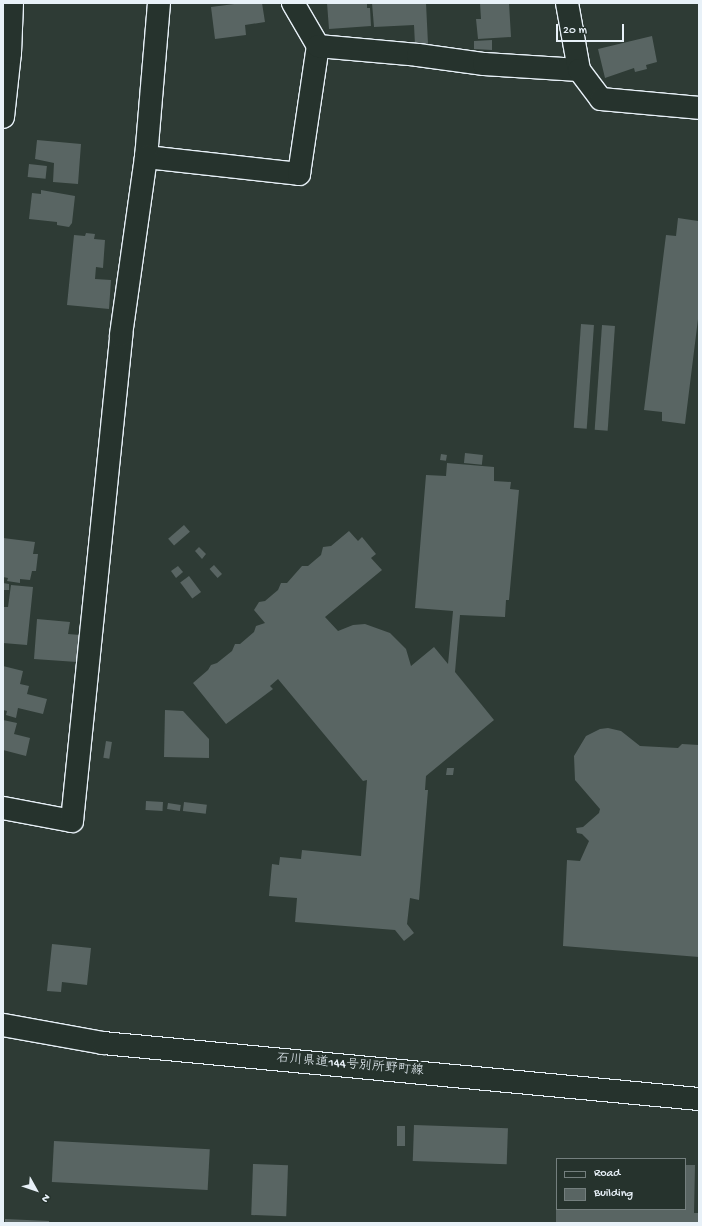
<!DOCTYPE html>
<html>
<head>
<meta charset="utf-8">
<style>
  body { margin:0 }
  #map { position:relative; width:702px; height:1226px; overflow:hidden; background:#2e3b35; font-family:"Gochi Hand","Klee One",sans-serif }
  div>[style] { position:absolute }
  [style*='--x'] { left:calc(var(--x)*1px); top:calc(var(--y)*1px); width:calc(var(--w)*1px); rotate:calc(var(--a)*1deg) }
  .building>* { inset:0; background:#596563; transform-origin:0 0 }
  .roads { filter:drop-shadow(1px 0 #e8f1f8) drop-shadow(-1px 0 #e8f1f8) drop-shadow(0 1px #e8f1f8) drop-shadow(0 -1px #e8f1f8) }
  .minor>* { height:22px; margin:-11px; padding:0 11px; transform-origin:11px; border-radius:11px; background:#26332d }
  .major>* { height:22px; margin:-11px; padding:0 11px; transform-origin:11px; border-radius:11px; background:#26332d }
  span { translate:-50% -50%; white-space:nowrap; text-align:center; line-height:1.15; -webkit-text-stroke:4px #26332d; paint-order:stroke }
  .street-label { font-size:13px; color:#e8f1f8 }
  .frame { position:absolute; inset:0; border:4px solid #e8f1f8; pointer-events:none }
  .legend { position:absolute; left:556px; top:1158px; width:130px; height:52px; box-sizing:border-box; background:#26332d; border:1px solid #747f7e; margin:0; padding:5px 7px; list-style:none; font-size:12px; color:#e8f1f8 }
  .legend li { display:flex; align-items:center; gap:8px; height:20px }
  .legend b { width:20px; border:1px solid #747f7e }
  .north { position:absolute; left:16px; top:1170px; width:40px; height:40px; -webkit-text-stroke:3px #26332d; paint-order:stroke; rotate:130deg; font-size:11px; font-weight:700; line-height:16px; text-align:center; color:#e8f1f8 }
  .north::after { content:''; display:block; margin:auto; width:14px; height:18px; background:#e8f1f8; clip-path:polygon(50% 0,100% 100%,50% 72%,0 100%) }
  .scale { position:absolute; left:556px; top:24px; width:68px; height:18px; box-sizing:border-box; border:2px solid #e8f1f8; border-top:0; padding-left:5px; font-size:12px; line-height:14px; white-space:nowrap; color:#e8f1f8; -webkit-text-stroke:3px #26332d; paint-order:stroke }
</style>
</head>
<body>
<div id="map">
  <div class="building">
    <div style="clip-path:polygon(242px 3px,262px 3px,265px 22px,245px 25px,246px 35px,215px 39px,211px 7px)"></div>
    <div style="clip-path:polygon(327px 3px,367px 3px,367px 8px,370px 8px,371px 26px,329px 29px)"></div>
    <div style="clip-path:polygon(372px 3px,426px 3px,428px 44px,415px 45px,414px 25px,374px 27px)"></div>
    <div style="clip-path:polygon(480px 3px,509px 3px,511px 37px,478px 39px,476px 19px,481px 19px)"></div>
    <div style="clip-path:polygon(652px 36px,657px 62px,646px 65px,647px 69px,635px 72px,634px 68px,605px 78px,598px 49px)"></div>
    <div style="clip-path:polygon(492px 40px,492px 50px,474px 49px,474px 41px)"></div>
    <div style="clip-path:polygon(37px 140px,81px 144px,78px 184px,53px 182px,54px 163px,35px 159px)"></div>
    <div style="left:29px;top:164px;width:18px;height:13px;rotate:6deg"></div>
    <div style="clip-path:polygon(41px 190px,75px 196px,72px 223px,69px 227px,57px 225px,57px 222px,29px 219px,32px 193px,41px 194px)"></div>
    <div style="clip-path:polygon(678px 218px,698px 221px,699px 228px,699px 311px,685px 424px,662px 421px,662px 412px,644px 410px,666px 235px,676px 236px)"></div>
    <div style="clip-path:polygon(86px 233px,95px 234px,94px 239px,105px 240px,103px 268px,96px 267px,95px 279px,111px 280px,109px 309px,67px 305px,74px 235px,85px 236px)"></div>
    <div style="left:581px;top:324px;width:13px;height:104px;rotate:4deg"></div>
    <div style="left:602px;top:325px;width:13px;height:105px;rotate:4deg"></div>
    <div style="left:465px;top:453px;width:18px;height:10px;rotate:6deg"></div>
    <div style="left:441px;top:454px;width:6px;height:6px;rotate:9deg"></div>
    <div style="clip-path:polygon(447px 463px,494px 467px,494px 481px,511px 482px,510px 489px,519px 490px,509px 600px,506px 600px,505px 617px,460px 615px,455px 672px,494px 720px,426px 776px,425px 790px,428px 790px,419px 900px,410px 898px,407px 924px,414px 933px,404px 941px,395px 930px,295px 922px,297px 898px,269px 896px,272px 864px,279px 865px,280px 857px,301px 859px,302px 850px,361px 856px,367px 780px,363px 781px,278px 679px,270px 686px,273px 689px,226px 724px,193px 683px,208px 670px,211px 665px,217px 663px,232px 651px,235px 644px,240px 644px,254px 632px,256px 626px,265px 623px,254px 610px,259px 602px,265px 601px,278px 590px,281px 583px,287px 583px,302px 566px,308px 566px,321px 555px,323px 547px,331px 546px,349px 531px,358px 541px,362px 537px,376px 554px,371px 558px,382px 570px,325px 617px,338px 631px,353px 625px,365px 624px,390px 633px,406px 649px,411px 666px,434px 647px,448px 664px,453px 611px,415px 608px,426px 475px,446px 476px)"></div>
    <div style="left:184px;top:525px;width:9px;height:21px;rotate:49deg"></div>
    <div style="clip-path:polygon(3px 538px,35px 542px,33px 554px,38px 554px,36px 571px,32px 571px,30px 580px,20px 579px,20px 583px,7px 581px,8px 578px,3px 577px)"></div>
    <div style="clip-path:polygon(199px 547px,206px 554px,202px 559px,195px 551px)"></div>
    <div style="left:214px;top:565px;width:12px;height:6px;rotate:48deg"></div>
    <div style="clip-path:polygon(178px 566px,183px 572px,176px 578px,171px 571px)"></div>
    <div style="left:189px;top:576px;width:20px;height:11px;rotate:53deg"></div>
    <div style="clip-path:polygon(3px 583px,9px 584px,9px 590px,3px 590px)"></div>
    <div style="clip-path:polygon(11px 585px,33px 587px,27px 645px,3px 643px,3px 607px,8px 607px)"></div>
    <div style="clip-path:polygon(37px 619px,70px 622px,68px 634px,80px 635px,77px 662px,34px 659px)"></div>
    <div style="clip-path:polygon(3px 666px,23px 671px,20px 684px,29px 686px,27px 694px,47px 699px,43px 714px,18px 708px,16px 718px,6px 715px,7px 711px,3px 710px)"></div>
    <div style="clip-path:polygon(165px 710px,183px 711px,209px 739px,209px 758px,164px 757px)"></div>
    <div style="clip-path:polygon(3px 720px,17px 723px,14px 734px,30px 738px,26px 756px,3px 750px)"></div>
    <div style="clip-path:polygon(608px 728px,621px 731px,640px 746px,678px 748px,682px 744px,699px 745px,699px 957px,563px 946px,567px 860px,580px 861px,589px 841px,582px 834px,577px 833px,576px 828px,583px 827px,599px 813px,600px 809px,575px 780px,574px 756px,586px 736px,600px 729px)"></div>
    <div style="left:106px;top:741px;width:6px;height:17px;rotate:9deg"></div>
    <div style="clip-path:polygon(447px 768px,454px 768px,453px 775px,446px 775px)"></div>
    <div style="left:146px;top:801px;width:17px;height:9px;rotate:3deg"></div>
    <div style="left:184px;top:802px;width:23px;height:9px;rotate:7deg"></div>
    <div style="left:168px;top:803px;width:13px;height:6px;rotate:9deg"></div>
    <div style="clip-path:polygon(52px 944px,91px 948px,87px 985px,62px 982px,61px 992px,47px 991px)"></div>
    <div style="left:414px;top:1125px;width:94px;height:36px;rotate:2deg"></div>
    <div style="left:397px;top:1126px;width:8px;height:20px"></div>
    <div style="left:54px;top:1141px;width:156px;height:41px;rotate:3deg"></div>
    <div style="left:253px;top:1164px;width:35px;height:51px;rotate:2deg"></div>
    <div style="clip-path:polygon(685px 1165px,695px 1165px,694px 1213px,699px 1213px,699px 1223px,556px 1223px,556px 1209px,685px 1209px)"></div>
    <div style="clip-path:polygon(5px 1219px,49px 1221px,49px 1223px,5px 1223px)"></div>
  </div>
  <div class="roads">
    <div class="minor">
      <div style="--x:159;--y:3;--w:155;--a:94.8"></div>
      <div style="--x:146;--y:157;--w:154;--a:6.3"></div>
      <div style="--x:299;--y:174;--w:129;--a:-81.6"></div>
      <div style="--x:293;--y:3;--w:50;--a:59.8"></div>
      <div style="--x:318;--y:46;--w:100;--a:5.1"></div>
      <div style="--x:418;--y:55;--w:67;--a:7.8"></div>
      <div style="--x:484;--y:64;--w:95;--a:3.6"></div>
      <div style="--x:567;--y:3;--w:68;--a:79.8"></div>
      <div style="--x:579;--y:70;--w:36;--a:53"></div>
      <div style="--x:601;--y:99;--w:98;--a:5.2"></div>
      <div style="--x:3;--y:117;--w:64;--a:-83.8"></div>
      <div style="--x:10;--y:53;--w:50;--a:-87.7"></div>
      <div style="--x:3;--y:808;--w:70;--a:10.7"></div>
      <div style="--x:72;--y:821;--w:488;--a:-84.2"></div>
      <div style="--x:121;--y:335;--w:180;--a:-82"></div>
    </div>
    <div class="major">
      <div style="--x:3;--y:1025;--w:102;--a:10.2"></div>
      <div style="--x:103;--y:1043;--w:599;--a:5.37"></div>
    </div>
  </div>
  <div class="street-label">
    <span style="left:350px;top:1066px;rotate:5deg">石川県道144号別所野町線</span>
  </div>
  <div class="frame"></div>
  <ul class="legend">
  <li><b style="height:5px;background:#26332d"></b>Road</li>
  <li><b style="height:11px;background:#596563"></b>Building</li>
  </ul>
  <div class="north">N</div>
  <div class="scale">20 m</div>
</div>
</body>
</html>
